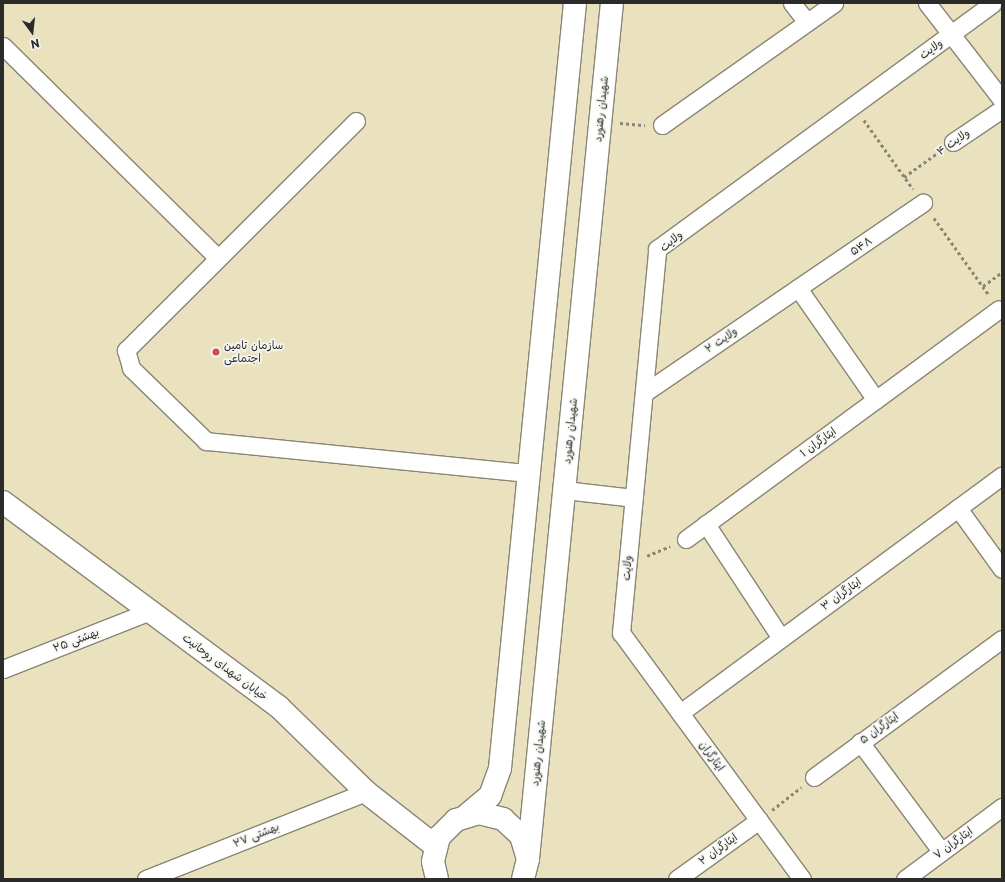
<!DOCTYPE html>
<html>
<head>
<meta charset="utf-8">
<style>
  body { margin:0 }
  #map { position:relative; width:1005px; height:882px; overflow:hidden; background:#eae1bf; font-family:"Playpen Sans","Playpen Sans Arabic",sans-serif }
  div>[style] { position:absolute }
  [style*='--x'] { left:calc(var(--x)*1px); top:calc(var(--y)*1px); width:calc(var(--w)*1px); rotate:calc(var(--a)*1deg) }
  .path>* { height:2.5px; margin-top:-1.25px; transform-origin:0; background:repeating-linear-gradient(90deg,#8a8675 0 3px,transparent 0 6px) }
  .roads { filter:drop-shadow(1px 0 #8a8675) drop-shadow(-1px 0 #8a8675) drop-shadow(0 1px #8a8675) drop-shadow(0 -1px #8a8675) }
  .street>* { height:17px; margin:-8.5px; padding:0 8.5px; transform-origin:8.5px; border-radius:8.5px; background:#fff }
  .secondary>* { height:22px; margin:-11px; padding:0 11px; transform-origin:11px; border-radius:11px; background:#fff }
  .dots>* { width:11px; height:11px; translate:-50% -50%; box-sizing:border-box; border:2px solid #f6f6f2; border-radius:50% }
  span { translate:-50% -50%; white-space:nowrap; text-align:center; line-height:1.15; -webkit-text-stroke:3.5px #f6f6f2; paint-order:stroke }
  .street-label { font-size:11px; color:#2b2b2b }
  .poi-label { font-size:11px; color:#2b2b2b }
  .left { translate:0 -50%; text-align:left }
  .frame { position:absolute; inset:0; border:4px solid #2b2b2b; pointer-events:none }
  .north { position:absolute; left:12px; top:12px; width:40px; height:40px; -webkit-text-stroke:3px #f6f6f2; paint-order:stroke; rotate:165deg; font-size:11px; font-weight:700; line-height:16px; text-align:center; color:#2b2b2b }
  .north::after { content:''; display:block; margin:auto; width:14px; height:18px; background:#2b2b2b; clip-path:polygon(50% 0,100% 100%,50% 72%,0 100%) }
</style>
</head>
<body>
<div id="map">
  <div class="path">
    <div style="--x:864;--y:120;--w:85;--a:54.6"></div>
    <div style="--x:620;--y:123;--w:25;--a:5"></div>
    <div style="--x:904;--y:177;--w:44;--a:-35.8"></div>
    <div style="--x:934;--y:218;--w:95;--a:54.5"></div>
    <div style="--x:983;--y:286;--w:24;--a:-36"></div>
    <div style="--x:647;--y:556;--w:25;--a:-23"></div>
    <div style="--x:772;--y:810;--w:37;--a:-38"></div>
  </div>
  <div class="roads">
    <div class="street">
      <div style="--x:792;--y:3;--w:24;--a:52"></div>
      <div style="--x:927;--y:3;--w:123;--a:52.3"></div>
      <div style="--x:3;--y:46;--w:301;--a:44.6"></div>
      <div style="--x:356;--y:121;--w:325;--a:135.1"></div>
      <div style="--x:126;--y:350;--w:19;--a:74"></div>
      <div style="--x:131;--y:368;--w:105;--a:44.2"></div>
      <div style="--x:206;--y:441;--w:325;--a:5.7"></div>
      <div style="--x:662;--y:125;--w:211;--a:-35.3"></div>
      <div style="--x:953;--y:142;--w:59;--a:-34"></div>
      <div style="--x:798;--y:288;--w:136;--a:55.1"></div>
      <div style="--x:644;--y:393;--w:338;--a:-34.3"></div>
      <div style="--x:564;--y:490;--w:70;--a:6.5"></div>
      <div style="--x:958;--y:508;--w:75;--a:54.2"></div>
      <div style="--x:706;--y:524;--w:136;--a:56.7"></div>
      <div style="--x:686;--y:539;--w:388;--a:-36.3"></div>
      <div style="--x:3;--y:669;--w:158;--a:-21.5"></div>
      <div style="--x:680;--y:713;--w:400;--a:-36.4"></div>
      <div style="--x:860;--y:742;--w:136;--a:53.4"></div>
      <div style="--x:814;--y:777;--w:233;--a:-36.3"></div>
      <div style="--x:146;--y:879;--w:237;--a:-21.6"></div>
      <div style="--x:677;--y:879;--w:101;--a:-35.7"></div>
      <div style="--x:802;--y:879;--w:305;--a:-126.3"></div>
      <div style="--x:621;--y:633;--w:386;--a:-84.6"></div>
      <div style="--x:657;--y:249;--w:416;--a:-36.2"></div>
      <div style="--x:905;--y:879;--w:121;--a:-36.6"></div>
    </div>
    <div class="secondary">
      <div style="--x:3;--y:502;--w:344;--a:36.6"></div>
      <div style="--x:279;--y:707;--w:122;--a:44.3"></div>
      <div style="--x:366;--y:792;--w:88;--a:38"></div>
      <div style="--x:467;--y:815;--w:30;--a:-40"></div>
      <div style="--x:490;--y:796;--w:30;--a:-70"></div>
      <div style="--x:500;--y:768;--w:769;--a:-84.4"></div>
      <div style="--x:528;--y:859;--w:860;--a:-84.4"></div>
      <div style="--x:437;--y:879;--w:18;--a:-103"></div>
      <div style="--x:433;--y:861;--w:25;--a:-76"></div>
      <div style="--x:439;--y:837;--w:24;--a:-45"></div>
      <div style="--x:456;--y:820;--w:24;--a:-17"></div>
      <div style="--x:479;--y:813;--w:25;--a:14"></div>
      <div style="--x:503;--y:819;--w:25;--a:43"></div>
      <div style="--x:521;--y:836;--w:24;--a:73"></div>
      <div style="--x:528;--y:859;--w:21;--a:104"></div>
    </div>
  </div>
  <div class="dots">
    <div style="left:216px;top:352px;background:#d1495b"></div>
  </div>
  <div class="street-label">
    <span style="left:931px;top:49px;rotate:-37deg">ولایت</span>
    <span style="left:601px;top:109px;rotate:-84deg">شهیدان رهنورد</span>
    <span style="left:953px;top:142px;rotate:-35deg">ولایت ۴</span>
    <span style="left:671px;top:241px;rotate:-40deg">ولایت</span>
    <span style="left:861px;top:246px;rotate:-34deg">۵۴۸</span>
    <span style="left:721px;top:340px;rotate:-34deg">ولایت ۲</span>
    <span style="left:570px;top:431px;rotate:-84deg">شهیدان رهنورد</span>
    <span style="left:818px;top:442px;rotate:-36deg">ایثارگران ۱</span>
    <span style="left:627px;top:568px;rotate:-85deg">ولایت</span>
    <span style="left:841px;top:594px;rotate:-36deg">ایثارگران ۳</span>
    <span style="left:76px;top:640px;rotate:-21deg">بهشتی ۲۵</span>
    <span style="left:225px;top:667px;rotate:37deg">خیابان شهدای روحانیت</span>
    <span style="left:879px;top:728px;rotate:-36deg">ایثارگران ۵</span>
    <span style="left:538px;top:753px;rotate:-84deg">شهیدان رهنورد</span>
    <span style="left:712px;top:756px;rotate:54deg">ایثارگران</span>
    <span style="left:256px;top:835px;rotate:-22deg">بهشتی ۲۷</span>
    <span style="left:953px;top:843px;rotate:-36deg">ایثارگران ۷</span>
    <span style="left:718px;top:849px;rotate:-36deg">ایثارگران ۲</span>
  </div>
  <div class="poi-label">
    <span class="left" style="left:224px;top:352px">سازمان تامین<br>اجتماعی</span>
  </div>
  <div class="frame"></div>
  <div class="north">N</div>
</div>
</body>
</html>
